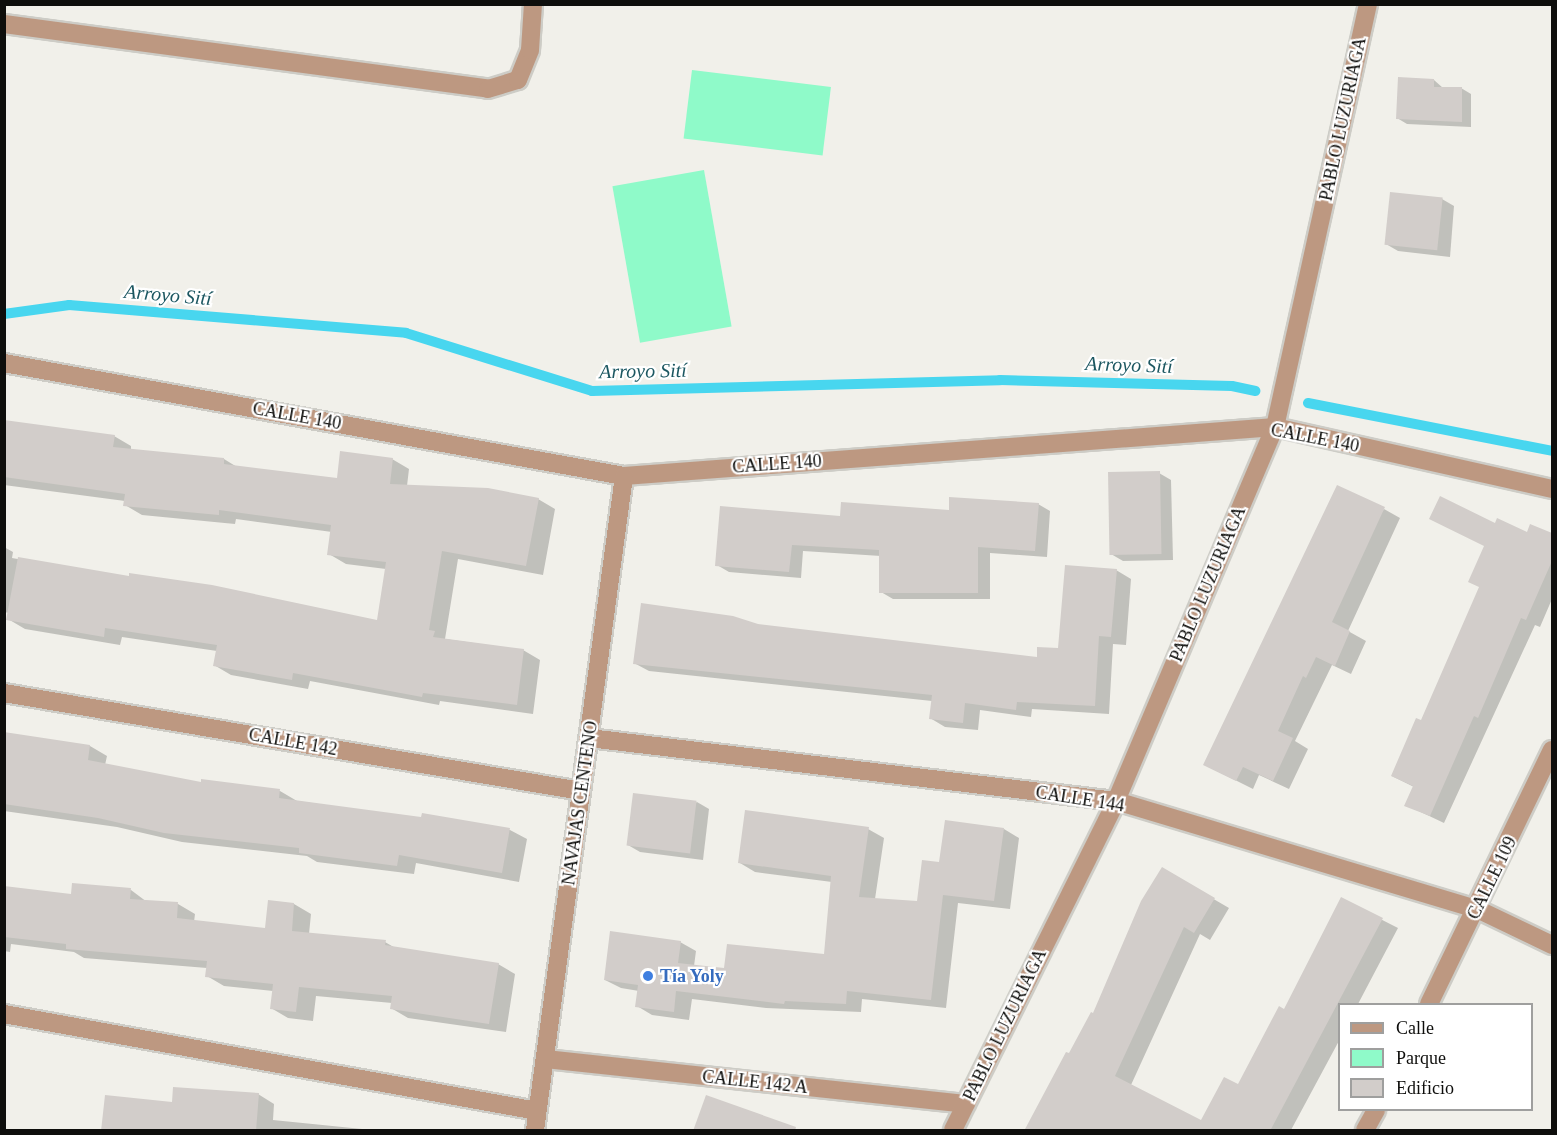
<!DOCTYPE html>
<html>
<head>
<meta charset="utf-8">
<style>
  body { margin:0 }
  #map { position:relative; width:1557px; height:1135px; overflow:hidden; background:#f1f0ea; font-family:"Times New Roman",serif }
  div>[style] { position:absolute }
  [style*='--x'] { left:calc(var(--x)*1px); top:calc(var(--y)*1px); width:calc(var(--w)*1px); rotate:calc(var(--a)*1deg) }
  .green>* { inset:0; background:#8ffac9; transform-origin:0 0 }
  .shadow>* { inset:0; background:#0003 }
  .stream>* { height:10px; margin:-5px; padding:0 5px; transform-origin:5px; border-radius:5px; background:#48d6ef }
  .building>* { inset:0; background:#d2cdca; transform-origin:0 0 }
  .roads { filter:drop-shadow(2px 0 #cdccc6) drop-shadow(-2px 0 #cdccc6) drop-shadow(0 2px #cdccc6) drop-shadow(0 -2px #cdccc6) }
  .minor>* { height:18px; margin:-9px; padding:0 9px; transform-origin:9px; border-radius:9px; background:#bd9881 }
  .dots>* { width:16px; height:16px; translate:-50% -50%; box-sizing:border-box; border:3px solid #fff; border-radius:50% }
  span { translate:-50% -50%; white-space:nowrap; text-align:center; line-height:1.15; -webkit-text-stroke:4.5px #fff; paint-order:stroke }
  .street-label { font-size:18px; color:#0e0e0c }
  .shop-label { font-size:18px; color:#366cbe; font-weight:700 }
  .left { translate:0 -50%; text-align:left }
  .water-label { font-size:20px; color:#1c5761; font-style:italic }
  .frame { position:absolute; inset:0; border:6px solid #0e0e0c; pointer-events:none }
  .legend { position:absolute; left:1338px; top:1003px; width:195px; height:108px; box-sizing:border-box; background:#fff; border:2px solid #9f9f9e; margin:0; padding:8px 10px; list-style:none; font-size:18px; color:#0e0e0c }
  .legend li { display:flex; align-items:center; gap:12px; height:30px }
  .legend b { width:30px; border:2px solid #9f9f9e }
</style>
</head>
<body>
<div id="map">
  <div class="green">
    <div style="left:692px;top:70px;width:140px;height:69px;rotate:7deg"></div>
    <div style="left:704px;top:170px;width:159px;height:93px;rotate:80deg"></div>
  </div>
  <div class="shadow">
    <div style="clip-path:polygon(1434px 80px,1443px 88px,1461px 88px,1471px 94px,1471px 127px,1407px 124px,1397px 118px)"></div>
    <div style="clip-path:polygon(1442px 199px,1454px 206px,1450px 257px,1398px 251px,1386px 244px)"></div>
    <div style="clip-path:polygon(4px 423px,114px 436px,131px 446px,131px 450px,224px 459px,237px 467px,338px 480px,392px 459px,409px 469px,407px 486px,538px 499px,555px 509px,543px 575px,458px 559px,445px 639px,523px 650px,540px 660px,533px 714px,440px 701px,439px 705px,310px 681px,308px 689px,231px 675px,214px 665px,217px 651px,122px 637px,120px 645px,25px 629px,8px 619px,9px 613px,4px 612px,4px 547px,13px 552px,12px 558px,378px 622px,386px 569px,346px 564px,329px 554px,332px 532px,236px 519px,235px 524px,142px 515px,125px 505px,125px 501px,4px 485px)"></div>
    <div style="clip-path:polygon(1159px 473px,1171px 480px,1173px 560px,1123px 561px,1111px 554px)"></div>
    <div style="clip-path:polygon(1038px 504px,1050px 511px,1047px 557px,990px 553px,990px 599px,893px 599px,881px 592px,881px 556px,803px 551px,801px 578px,729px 572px,717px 565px,842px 518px)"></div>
    <div style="clip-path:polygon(1384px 509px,1400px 518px,1348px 631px,1366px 641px,1351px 674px,1332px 665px,1295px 741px,1308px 749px,1289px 789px,1259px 775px,1253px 789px,1205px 765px)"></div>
    <div style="clip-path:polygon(1495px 525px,1528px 534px,1531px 526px,1552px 535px,1552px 599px,1540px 627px,1535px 625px,1444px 823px,1406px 805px,1414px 787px,1392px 776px,1422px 722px,1480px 587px)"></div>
    <div style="clip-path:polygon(1116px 570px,1131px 579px,1126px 645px,1113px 644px,1109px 714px,1032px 709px,1031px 717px,980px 710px,978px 730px,945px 727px,930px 718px,932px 701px,649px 671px,634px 663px,758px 625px,1038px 659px,1060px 650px)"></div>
    <div style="clip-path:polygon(4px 734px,90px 746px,107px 756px,105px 765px,202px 784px,202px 781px,280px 791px,297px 801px,422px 819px,423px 814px,510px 830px,527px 839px,519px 882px,416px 863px,414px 874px,317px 862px,307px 856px,182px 842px,117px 827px,4px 811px)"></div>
    <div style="clip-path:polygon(697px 802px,709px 809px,703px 860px,640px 852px,628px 845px)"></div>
    <div style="clip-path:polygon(868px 829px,884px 838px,875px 899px,919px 903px,941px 864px,1004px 829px,1019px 838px,1010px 909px,958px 903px,946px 1008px,862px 999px,861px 1012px,766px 1008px,692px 999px,689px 1020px,652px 1015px,637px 1006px,639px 991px,621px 988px,605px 980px,680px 942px,696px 951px,694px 966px,725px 970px,826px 956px,832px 882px,755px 872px,740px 863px)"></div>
    <div style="clip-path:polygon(1162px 869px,1229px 908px,1210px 940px,1200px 934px,1131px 1085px,1202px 1122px,1239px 1086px,1285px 1011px,1341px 899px,1398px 928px,1358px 1004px,1340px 1004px,1340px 1039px,1291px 1130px,1108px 1130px,1070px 1055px,1094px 1015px)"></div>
    <div style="clip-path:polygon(4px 888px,72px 896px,131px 890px,147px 902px,178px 904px,195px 914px,194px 922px,266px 930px,269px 902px,294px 904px,311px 914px,309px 934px,385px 942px,397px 949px,498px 964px,515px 974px,506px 1032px,408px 1018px,391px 1008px,392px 1003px,316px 996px,313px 1021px,288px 1018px,271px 1008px,273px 991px,224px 986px,207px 976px,207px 968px,84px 958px,74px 952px,11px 944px,10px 952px,4px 951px)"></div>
    <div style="clip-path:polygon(258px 1094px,274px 1104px,273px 1120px,372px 1130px,102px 1130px,174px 1103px)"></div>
  </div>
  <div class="stream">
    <div style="--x:4;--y:314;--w:66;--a:-7.9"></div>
    <div style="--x:69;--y:305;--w:338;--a:4.7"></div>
    <div style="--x:406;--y:333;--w:195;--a:17.3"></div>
    <div style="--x:592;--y:391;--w:408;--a:-1.5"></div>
    <div style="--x:1000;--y:380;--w:232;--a:1.5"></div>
    <div style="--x:1232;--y:386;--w:24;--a:12"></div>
    <div style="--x:1308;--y:403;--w:249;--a:11.1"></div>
  </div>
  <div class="building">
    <div style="clip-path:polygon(1398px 77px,1434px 79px,1434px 87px,1462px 87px,1462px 122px,1396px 119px)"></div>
    <div style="left:1390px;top:192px;width:53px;height:53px;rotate:6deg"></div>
    <div style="clip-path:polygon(4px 420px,115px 435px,113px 447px,224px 458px,224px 464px,337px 478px,340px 451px,393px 458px,390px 484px,488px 488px,539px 498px,526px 566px,442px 551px,429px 630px,435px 631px,433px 637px,524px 649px,517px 705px,423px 693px,422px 697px,293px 673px,292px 680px,213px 666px,217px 645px,105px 628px,104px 637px,6px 620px,18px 557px,129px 576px,129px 573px,212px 585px,377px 620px,386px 562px,327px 555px,331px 525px,219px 510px,219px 515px,123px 506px,125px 494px,4px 477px)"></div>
    <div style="left:1160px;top:471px;width:83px;height:52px;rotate:89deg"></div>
    <div style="clip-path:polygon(1337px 485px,1385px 507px,1332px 622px,1350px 631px,1335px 666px,1316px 657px,1306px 678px,1303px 676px,1278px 731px,1293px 738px,1273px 781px,1243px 767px,1236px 781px,1203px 765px)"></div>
    <div style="clip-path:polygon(1440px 496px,1495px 523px,1497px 518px,1527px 532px,1530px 524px,1552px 533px,1552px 561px,1526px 620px,1521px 618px,1478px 718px,1474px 716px,1430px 816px,1404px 806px,1413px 786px,1391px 776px,1416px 718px,1421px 720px,1479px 587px,1468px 582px,1484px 546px,1429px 519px)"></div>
    <div style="clip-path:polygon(949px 497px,1039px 503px,1035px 551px,978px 547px,978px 593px,879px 593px,879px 550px,792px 545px,789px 572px,715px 566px,720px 506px,840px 516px,841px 502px,949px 510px)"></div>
    <div style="clip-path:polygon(1065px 565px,1117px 569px,1111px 637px,1099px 636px,1095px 706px,1017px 702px,1016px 710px,965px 703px,963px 723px,929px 719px,932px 695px,633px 664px,641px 603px,733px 616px,758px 624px,1037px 657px,1037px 647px,1058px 648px)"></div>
    <div style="clip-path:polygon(4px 732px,90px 745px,88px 760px,201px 782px,201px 779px,280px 789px,279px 798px,421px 817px,422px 813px,510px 828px,502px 873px,399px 855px,397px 866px,299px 853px,299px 848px,164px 833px,98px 818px,4px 804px)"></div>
    <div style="left:633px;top:793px;width:64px;height:53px;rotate:7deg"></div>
    <div style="clip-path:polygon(745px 810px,869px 827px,859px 897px,917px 901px,922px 860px,939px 862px,945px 820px,1004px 828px,994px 901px,943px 895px,931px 1000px,847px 991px,846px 1004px,785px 1001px,784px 1004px,676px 991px,674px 1012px,635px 1007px,638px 985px,604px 980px,610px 931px,681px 941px,678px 963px,724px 968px,727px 944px,824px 954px,831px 876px,738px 863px)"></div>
    <div style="clip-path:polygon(1162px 867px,1215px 898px,1194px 933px,1184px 927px,1115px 1076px,1201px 1120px,1224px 1077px,1238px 1084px,1279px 1006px,1284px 1009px,1341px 897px,1383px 918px,1270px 1131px,1024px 1131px,1066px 1052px,1069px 1053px,1091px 1012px,1093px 1013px,1141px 901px)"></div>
    <div style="clip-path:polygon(72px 883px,131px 888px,130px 899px,178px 902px,177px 918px,265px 928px,268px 900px,294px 903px,292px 931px,386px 940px,385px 945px,499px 963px,489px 1024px,390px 1009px,392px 996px,299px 987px,296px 1012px,270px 1009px,273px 984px,205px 977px,207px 961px,66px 949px,66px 944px,4px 937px,4px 886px,71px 894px)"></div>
    <div style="clip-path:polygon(173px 1087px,259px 1093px,256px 1131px,101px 1131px,105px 1095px,172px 1102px)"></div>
    <div style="clip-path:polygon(706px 1095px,796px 1127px,795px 1131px,693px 1131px)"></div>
  </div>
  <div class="roads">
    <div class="minor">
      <div style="--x:4;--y:24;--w:488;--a:7.6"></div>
      <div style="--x:488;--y:89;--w:31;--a:-17"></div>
      <div style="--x:518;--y:80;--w:32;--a:-68"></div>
      <div style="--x:530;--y:50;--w:46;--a:-86.3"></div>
      <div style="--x:4;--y:363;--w:630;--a:10.33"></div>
      <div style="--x:624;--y:476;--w:653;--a:-4.3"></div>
      <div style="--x:1275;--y:427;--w:284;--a:12.6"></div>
      <div style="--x:4;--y:693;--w:585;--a:9.64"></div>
      <div style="--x:589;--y:738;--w:531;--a:6.82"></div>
      <div style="--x:1116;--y:801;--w:377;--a:16.7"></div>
      <div style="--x:1477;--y:909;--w:83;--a:25.6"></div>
      <div style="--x:1429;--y:1004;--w:282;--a:-64.2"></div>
      <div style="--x:4;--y:1014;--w:542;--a:10.31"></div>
      <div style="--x:545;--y:1059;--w:423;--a:6.1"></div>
      <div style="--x:535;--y:1130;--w:660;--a:-82.25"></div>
      <div style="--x:953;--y:1130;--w:367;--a:-63.6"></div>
      <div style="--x:1116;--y:801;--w:406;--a:-67"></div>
      <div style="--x:1275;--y:427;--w:433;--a:-77.6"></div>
      <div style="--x:1365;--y:1130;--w:23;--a:-61"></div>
    </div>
  </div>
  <div class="dots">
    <div style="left:648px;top:976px;background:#3f7fe0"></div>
  </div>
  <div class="street-label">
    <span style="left:1343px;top:119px;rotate:-78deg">PABLO LUZURIAGA</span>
    <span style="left:297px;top:416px;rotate:10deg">CALLE 140</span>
    <span style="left:1315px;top:438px;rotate:11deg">CALLE 140</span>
    <span style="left:777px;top:464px;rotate:-4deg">CALLE 140</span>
    <span style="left:1208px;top:584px;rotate:-67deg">PABLO LUZURIAGA</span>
    <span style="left:293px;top:742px;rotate:10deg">CALLE 142</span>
    <span style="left:1080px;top:799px;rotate:9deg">CALLE 144</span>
    <span style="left:580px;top:803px;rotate:-82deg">NAVAJAS CENTENO</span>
    <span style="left:1492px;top:878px;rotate:-64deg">CALLE 109</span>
    <span style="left:1005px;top:1025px;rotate:-64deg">PABLO LUZURIAGA</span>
    <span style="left:755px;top:1082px;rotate:6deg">CALLE 142 A</span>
  </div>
  <div class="shop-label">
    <span class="left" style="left:660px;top:976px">Tía Yoly</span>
  </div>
  <div class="water-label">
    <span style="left:168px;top:295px;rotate:5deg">Arroyo Sití</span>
    <span style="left:1129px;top:365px;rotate:2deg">Arroyo Sití</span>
    <span style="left:643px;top:371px;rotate:-1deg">Arroyo Sití</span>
  </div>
  <div class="frame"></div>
  <ul class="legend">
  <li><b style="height:8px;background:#bd9881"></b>Calle</li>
  <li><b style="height:16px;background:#8ffac9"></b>Parque</li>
  <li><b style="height:16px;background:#d2cdca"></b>Edificio</li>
  </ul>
</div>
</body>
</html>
